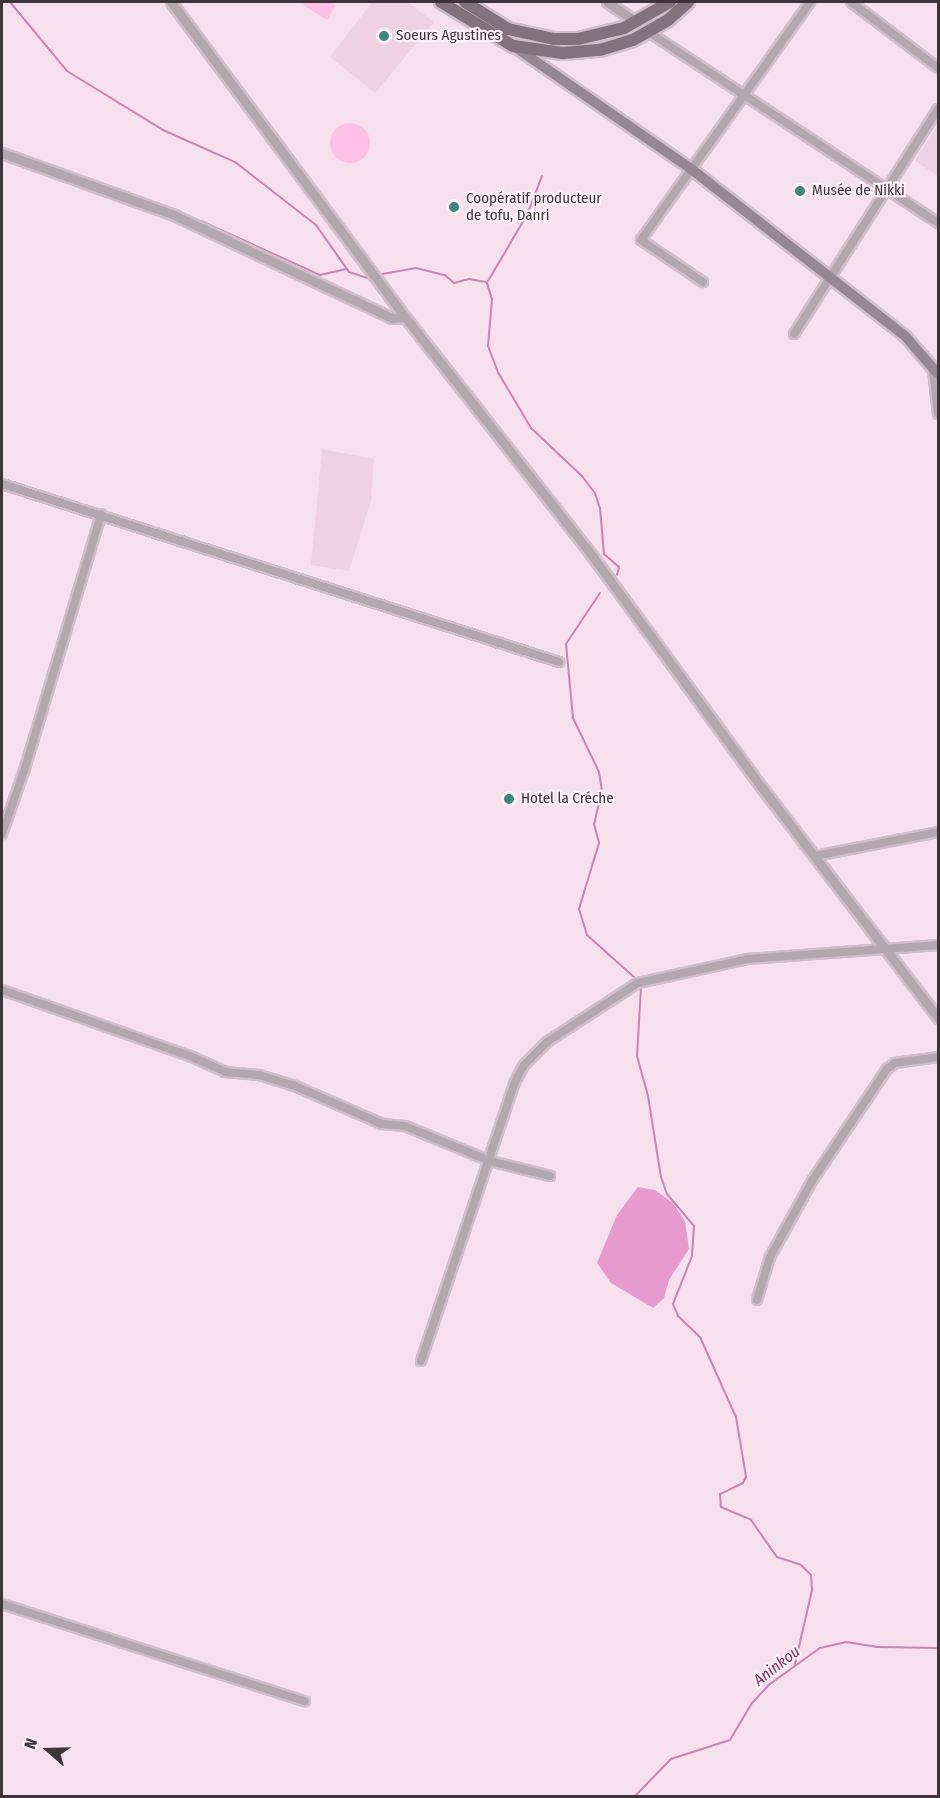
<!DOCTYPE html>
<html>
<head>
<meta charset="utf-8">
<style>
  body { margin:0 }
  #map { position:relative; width:940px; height:1798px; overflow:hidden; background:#f6e0ee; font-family:"Fira Sans Condensed",sans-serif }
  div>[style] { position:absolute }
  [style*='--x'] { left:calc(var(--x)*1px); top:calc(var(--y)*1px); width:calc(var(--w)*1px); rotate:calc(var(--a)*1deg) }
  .built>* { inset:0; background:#eed2e4 }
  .green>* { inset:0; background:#fdc1e8 }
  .round { border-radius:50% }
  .forest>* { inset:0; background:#e69acd }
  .stream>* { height:2px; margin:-1px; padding:0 1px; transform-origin:1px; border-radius:1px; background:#cb82b4 }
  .roads { filter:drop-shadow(2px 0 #d1beca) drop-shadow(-2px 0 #d1beca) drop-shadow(0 2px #d1beca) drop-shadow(0 -2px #d1beca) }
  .minor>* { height:8px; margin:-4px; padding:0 4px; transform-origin:4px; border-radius:4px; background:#b1a7ad }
  .tertiary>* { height:9px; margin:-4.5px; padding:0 4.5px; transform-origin:4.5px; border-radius:4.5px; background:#b1a7ad }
  .secondary>* { height:10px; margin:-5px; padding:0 5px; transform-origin:5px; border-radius:5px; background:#968891 }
  .primary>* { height:12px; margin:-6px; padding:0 6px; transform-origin:6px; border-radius:6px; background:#82727c }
  .dots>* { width:16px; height:16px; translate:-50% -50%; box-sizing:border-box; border:3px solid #fef0f9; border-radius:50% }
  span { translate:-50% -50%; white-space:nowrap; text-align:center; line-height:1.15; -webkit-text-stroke:4.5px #fef0f9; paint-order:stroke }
  .poi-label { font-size:15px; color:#3d353a }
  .left { translate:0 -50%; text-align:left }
  .water-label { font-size:16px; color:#822c6c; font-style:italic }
  .frame { position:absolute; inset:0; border:3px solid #3d353a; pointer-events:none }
  .north { position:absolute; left:18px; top:1720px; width:60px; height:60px; -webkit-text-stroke:4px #fef0f9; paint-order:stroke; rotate:290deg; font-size:16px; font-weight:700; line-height:24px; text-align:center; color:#3d353a }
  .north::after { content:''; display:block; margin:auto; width:21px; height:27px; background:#3d353a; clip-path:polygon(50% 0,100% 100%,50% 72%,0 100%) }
</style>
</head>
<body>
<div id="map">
  <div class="built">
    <div style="clip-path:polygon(372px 2px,407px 2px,434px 22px,375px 93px,330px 57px)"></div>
    <div style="clip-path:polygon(938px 124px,938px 176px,915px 161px)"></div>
    <div style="clip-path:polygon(322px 449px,374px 459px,371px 501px,349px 571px,311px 565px)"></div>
  </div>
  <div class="green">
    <div style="clip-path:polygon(305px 2px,330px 2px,336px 5px,327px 20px,303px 5px)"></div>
    <div class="round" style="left:330px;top:123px;width:40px;height:40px"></div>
  </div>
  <div class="forest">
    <div style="clip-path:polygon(638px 1187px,655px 1190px,673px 1203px,685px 1221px,689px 1249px,669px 1280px,664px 1298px,653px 1308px,611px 1283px,597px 1263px,617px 1215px)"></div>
  </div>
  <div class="stream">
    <div style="--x:10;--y:2;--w:89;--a:50.4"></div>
    <div style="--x:67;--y:71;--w:113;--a:31.6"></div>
    <div style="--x:163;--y:130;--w:79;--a:24"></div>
    <div style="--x:235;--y:162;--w:103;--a:37.9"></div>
    <div style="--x:316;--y:225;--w:57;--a:54.9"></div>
    <div style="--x:349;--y:272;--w:19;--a:18"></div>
    <div style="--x:17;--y:154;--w:28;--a:19"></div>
    <div style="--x:542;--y:176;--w:40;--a:111"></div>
    <div style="--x:528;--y:213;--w:81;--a:120.4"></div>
    <div style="--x:487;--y:283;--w:17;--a:73"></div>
    <div style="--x:492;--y:299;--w:47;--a:94.9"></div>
    <div style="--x:488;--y:346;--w:30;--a:69"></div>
    <div style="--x:499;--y:374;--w:63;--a:59.3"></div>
    <div style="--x:531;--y:428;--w:70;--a:43.3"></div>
    <div style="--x:582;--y:476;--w:21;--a:53"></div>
    <div style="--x:595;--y:493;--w:16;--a:72"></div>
    <div style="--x:600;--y:508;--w:46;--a:85"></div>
    <div style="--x:604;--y:554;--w:20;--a:41"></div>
    <div style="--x:619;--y:567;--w:8;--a:104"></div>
    <div style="--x:180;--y:213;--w:16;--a:22"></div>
    <div style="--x:201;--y:221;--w:131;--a:24.4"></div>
    <div style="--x:320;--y:275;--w:27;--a:-13"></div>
    <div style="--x:382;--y:274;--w:35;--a:-10"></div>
    <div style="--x:416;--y:268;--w:30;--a:14"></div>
    <div style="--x:445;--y:275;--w:12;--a:42"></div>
    <div style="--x:454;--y:283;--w:16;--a:-15"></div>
    <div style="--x:469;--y:279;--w:17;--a:10"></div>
    <div style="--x:600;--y:593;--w:61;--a:123.7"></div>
    <div style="--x:566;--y:644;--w:74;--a:84.6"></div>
    <div style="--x:573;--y:718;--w:60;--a:64.3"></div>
    <div style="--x:599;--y:772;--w:18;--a:81"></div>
    <div style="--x:602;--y:790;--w:35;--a:103"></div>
    <div style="--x:594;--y:824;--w:20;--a:75"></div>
    <div style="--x:599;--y:843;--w:69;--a:106.9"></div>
    <div style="--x:579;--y:909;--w:27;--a:73"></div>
    <div style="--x:587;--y:935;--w:66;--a:41.9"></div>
    <div style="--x:641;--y:987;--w:69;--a:93.3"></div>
    <div style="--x:637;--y:1056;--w:41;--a:74.6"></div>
    <div style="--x:648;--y:1096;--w:82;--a:80.9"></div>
    <div style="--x:661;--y:1177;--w:18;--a:71"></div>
    <div style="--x:667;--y:1194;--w:42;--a:49.8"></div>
    <div style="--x:694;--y:1226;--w:30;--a:94"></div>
    <div style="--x:692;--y:1256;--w:52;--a:111.6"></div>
    <div style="--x:673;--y:1304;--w:13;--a:67"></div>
    <div style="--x:678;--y:1316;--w:30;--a:44"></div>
    <div style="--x:700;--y:1337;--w:88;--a:65.8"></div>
    <div style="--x:736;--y:1417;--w:61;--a:80.5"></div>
    <div style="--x:746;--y:1477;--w:7;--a:117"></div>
    <div style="--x:743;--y:1483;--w:25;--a:154"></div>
    <div style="--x:720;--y:1494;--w:13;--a:86"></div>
    <div style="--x:721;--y:1507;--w:33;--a:23"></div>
    <div style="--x:751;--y:1520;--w:45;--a:54.9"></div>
    <div style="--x:777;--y:1557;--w:25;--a:18"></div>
    <div style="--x:801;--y:1565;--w:14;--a:45"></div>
    <div style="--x:811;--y:1575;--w:15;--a:86"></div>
    <div style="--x:812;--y:1590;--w:76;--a:102.9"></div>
    <div style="--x:635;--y:1796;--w:52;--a:-45.8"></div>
    <div style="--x:671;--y:1759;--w:62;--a:-17.9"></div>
    <div style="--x:730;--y:1740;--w:43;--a:-59.3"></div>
    <div style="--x:752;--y:1703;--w:26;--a:-47"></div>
    <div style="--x:770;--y:1684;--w:62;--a:-35.8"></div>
    <div style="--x:820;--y:1648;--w:27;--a:-13"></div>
    <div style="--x:846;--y:1642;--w:32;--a:9"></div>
    <div style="--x:878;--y:1647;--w:60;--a:1"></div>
  </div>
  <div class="roads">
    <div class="minor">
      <div style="--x:851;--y:2;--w:109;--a:37.2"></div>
      <div style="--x:650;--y:33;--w:345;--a:33.4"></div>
      <div style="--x:703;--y:282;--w:75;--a:-145.9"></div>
      <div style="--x:641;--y:240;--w:292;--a:-54.6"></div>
      <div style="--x:794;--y:334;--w:267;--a:-57.4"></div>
      <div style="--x:933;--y:370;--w:44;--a:83.5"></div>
      <div style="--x:2;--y:484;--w:585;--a:17.72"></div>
      <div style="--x:2;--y:834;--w:70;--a:-70.8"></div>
      <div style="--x:25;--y:768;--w:265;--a:-73.3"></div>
      <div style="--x:815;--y:856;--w:125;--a:-11"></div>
      <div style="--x:2;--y:990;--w:201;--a:19.4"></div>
      <div style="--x:192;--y:1057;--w:36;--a:24"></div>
      <div style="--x:225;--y:1072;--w:34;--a:5"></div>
      <div style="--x:259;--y:1075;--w:38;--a:17"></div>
      <div style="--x:295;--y:1086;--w:95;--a:23.6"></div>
      <div style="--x:382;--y:1124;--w:23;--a:5"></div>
      <div style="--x:405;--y:1126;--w:92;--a:22.4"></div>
      <div style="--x:490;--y:1161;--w:62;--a:14"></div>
      <div style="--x:757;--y:1300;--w:45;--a:-73.2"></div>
      <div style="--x:770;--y:1257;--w:87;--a:-61.1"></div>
      <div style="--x:812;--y:1181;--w:135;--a:-56.2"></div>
      <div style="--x:887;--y:1069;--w:10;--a:-37"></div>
      <div style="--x:895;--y:1063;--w:43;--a:-7.9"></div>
      <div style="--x:421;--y:1361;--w:294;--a:-71.4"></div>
      <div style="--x:515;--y:1082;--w:19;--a:-62"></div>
      <div style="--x:524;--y:1065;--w:33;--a:-45"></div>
      <div style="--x:547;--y:1042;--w:108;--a:-33"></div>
      <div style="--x:638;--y:983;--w:113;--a:-12.3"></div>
      <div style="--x:748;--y:959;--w:191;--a:-4.2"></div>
      <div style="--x:2;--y:1604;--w:318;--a:17.8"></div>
    </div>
    <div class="tertiary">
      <div style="--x:171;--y:2;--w:392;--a:53.4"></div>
      <div style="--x:405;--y:317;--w:305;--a:51.9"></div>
      <div style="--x:593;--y:557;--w:288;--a:53.8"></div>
      <div style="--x:763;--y:789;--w:288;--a:52.6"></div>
      <div style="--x:607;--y:2;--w:36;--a:34"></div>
      <div style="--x:2;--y:153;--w:183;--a:19.8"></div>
      <div style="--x:174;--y:215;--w:241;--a:25.3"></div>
      <div style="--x:392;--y:318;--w:13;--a:-4"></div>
    </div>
    <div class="secondary">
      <div style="--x:515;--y:47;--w:213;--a:34.7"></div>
      <div style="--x:690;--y:168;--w:273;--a:38"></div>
      <div style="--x:905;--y:336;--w:50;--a:49"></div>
    </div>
    <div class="primary">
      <div style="--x:441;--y:2;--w:84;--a:31.4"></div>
      <div style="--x:513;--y:46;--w:50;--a:8"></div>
      <div style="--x:563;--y:53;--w:37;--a:-5"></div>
      <div style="--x:600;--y:50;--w:34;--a:-17"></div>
      <div style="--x:633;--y:40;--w:40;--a:-29.7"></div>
      <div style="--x:668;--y:20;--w:27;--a:-42"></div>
      <div style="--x:465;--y:2;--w:51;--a:32.1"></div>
      <div style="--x:508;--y:29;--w:47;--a:12.3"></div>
      <div style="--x:554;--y:39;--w:24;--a:0"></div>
      <div style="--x:578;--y:39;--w:47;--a:-13.4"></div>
      <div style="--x:624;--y:28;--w:53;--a:-29.5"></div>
    </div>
  </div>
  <div class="dots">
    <div style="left:384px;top:36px;background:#3f8681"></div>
    <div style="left:800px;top:191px;background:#3f8681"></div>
    <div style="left:454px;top:207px;background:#3f8681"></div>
    <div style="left:509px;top:799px;background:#3f8681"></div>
  </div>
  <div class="poi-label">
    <span class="left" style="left:396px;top:36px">Soeurs Agustines</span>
    <span class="left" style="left:812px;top:191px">Musée de Nikki</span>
    <span class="left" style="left:466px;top:207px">Coopératif producteur<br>de tofu, Danri</span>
    <span class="left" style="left:521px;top:799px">Hotel la Créche</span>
  </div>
  <div class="water-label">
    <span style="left:777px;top:1666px;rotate:-38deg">Aninkou</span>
  </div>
  <div class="frame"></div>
  <div class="north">N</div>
</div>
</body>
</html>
